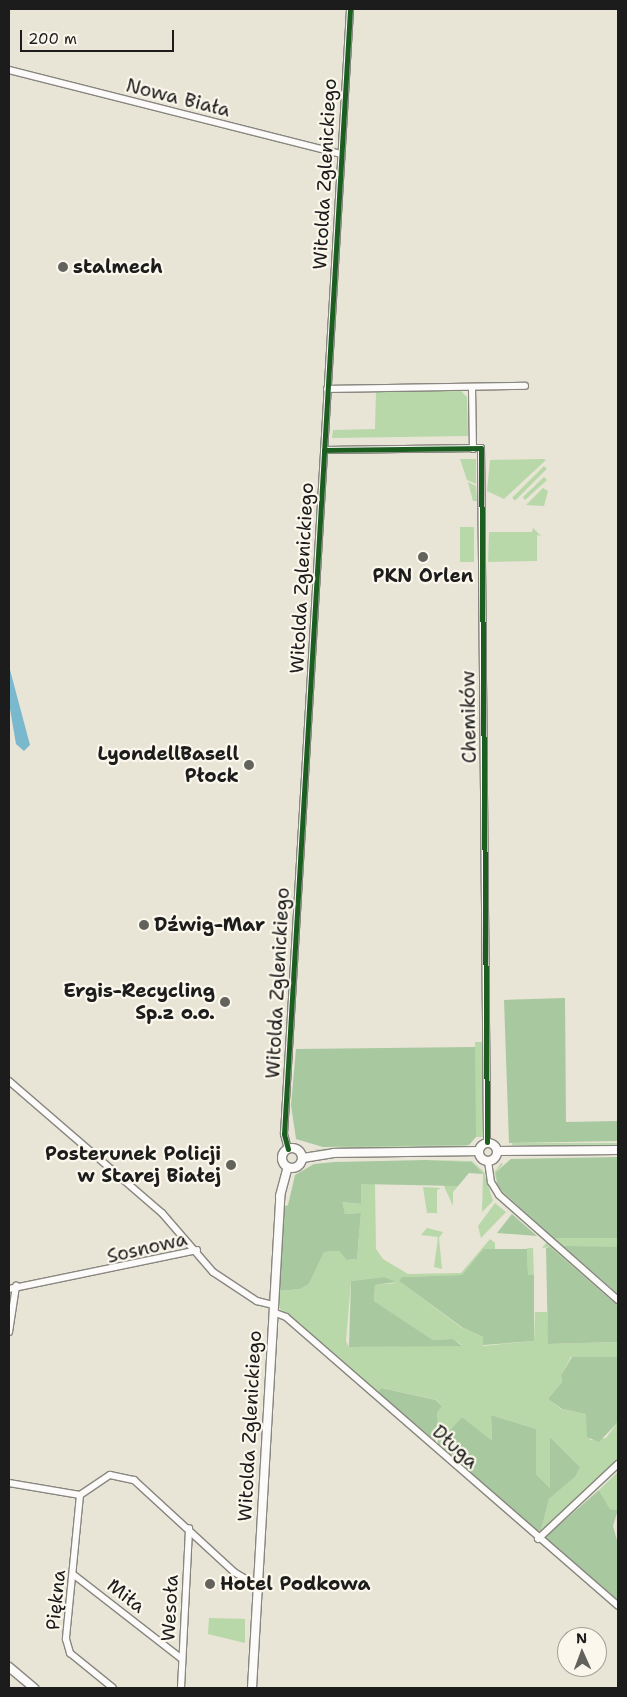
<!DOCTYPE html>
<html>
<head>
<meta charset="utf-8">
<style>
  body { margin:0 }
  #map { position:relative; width:627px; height:1697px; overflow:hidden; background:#e8e4d6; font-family:"Shantell Sans",sans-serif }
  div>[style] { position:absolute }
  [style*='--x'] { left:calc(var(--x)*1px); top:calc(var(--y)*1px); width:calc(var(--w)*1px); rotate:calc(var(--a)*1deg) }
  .green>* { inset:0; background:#b8d8a9; transform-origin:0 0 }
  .forest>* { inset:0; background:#a8c89f }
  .water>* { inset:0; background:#7ab8cd }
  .roads { filter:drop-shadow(1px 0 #888680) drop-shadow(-1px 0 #888680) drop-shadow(0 1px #888680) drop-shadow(0 -1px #888680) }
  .minor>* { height:6px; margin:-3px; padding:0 3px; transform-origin:3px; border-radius:3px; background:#fcfbf9 }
  .major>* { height:8px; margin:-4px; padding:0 4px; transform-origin:4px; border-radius:4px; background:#fcfbf9 }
  .major>.ring { margin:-4px; padding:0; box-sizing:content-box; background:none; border:8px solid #fcfbf9; border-radius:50% }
  .cycleway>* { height:5px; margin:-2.5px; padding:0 2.5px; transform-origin:2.5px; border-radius:2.5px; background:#1b5e20 }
  .dots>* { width:14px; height:14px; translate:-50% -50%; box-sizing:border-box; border:2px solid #fbf7ec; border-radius:50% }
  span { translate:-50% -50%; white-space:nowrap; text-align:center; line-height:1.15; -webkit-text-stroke:4.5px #fbf7ec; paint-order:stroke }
  .street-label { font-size:19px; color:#1c1c1c }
  .poi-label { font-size:19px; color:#1c1c1c; font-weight:700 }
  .left { translate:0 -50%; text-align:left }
  .right { translate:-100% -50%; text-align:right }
  .frame { position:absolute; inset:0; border:10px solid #1c1c1c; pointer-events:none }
  .north { position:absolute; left:557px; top:1627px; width:50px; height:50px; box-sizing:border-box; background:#fbf7ec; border:1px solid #a29f99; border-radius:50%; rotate:358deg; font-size:14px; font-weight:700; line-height:20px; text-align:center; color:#1c1c1c }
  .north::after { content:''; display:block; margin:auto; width:18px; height:22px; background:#63625d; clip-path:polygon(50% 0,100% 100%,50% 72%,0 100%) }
  .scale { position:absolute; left:20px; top:30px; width:154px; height:22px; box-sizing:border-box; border:2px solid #1c1c1c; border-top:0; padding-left:6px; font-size:15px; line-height:18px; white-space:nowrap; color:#1c1c1c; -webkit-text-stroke:4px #fbf7ec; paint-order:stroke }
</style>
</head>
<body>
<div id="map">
  <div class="green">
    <div style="clip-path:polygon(376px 391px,461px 391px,467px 397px,468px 436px,332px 438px,333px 430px,375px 429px)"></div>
    <div style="clip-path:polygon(460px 459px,476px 459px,476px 484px,467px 480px)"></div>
    <div style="clip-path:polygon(490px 460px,543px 459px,546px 460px,504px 499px,487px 491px)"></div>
    <div style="left:544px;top:466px;width:4px;height:45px;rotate:45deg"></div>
    <div style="clip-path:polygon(544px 477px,547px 480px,525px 500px,523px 497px)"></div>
    <div style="clip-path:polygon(468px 482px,476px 486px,477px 501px,473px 501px)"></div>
    <div style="clip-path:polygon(543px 488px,548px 491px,544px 506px,526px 505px)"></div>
    <div style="left:460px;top:527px;width:14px;height:35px"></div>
    <div style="clip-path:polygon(533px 528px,541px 536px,537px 535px,537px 561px,488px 562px,489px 532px,532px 532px)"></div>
    <div style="left:475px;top:1042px;width:8px;height:95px"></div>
    <div style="left:618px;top:1143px;width:2px;height:106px;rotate:90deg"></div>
    <div style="clip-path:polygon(469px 1145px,448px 1149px,313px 1150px,350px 1146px)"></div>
    <div style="clip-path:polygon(426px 1160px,472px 1161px,484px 1172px,493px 1201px,482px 1212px,483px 1174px,472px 1162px)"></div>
    <div style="clip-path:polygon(501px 1163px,503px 1164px,496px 1172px,564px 1238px,618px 1238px,618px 1247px,564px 1247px,618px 1297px,503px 1196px,494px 1173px)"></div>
    <div style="clip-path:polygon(evenodd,361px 1184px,375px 1184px,376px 1249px,383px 1259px,408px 1274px,461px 1273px,490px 1239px,495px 1243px,495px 1249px,483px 1249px,462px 1275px,402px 1277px,399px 1281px,462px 1328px,483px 1337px,483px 1346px,534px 1341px,535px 1312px,547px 1312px,549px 1344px,618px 1342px,618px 1357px,571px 1357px,561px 1375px,562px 1382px,548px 1399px,561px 1409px,587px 1414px,590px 1440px,606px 1438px,618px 1422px,618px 1460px,543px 1531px,532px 1531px,278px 1307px,277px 1291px,300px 1289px,309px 1284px,324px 1252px,339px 1251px,348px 1260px,357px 1259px,361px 1213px,345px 1214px,341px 1202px,361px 1204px,361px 1184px,384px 1277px,396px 1283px,375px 1285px,374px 1301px,433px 1340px,453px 1339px,462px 1345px,349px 1347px,346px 1341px,351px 1281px,384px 1277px,361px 1184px,383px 1388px,437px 1400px,442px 1406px,437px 1413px,440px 1445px,378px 1393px,383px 1388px,361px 1184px,491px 1415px,536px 1429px,536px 1474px,550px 1488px,550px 1437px,580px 1467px,576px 1476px,549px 1499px,541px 1530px,521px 1519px,446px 1455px,457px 1447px,446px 1436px,462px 1417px,492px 1442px,491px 1415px)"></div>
    <div style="clip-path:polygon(443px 1184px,458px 1186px,453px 1192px,453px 1206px)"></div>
    <div style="clip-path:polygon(423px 1187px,441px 1188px,437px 1190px,437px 1213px,427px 1213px)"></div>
    <div style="clip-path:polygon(495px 1203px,506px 1212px,481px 1238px,478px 1226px)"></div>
    <div style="clip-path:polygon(427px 1228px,443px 1232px,439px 1238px,442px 1269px,434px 1267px,438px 1237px,421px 1235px)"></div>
    <div style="clip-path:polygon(546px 1243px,552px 1245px,618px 1306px,550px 1247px,542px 1248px)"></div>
    <div style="left:533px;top:1248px;width:27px;height:6px;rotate:88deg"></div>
    <div style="clip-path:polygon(618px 1467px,551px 1534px,549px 1533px)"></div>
    <div style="clip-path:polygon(618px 1472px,618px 1510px,610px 1509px,599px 1490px)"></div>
    <div style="clip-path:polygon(209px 1618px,245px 1619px,245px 1643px,208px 1634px)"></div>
  </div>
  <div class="forest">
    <div style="clip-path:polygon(565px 998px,566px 1122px,618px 1121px,618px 1141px,509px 1143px,504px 1000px)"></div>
    <div style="clip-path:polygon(475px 1047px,476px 1137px,469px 1145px,323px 1147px,296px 1139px,291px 1105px,296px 1049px)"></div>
    <div style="clip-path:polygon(618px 1157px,618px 1238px,554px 1238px,497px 1186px,496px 1172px,511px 1159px)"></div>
    <div style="clip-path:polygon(426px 1160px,472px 1162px,483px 1174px,469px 1173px,458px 1186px,361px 1184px,361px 1204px,342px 1202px,345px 1214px,361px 1213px,357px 1259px,347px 1260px,339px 1251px,324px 1252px,309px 1284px,300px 1289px,278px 1291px,283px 1207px,288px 1205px,295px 1175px,314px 1164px,335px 1162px)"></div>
    <div style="clip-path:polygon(512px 1214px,537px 1236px,497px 1233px)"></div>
    <div style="clip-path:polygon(563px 1246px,618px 1247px,618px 1294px)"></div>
    <div style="clip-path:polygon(550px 1247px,618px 1306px,618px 1342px,548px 1344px,546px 1248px)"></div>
    <div style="clip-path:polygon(483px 1249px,527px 1249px,528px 1275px,534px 1275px,534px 1341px,483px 1345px,483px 1337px,463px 1328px,399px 1281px,402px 1277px,462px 1275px)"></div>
    <div style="clip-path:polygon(384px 1277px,396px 1282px,375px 1285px,374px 1301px,433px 1340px,453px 1339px,462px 1346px,349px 1347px,351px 1281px)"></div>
    <div style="clip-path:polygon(572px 1357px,618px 1357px,618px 1422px,599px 1442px,587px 1437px,586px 1414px,562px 1409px,548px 1399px,562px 1382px,561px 1375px)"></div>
    <div style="clip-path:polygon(382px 1388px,436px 1400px,442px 1406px,437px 1413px,440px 1445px,378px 1392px)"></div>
    <div style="clip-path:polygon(491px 1415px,536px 1429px,536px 1474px,550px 1488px,550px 1437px,580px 1467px,576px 1476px,549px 1499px,541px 1530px,536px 1531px,446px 1454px,456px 1447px,445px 1436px,462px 1417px,492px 1441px)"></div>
    <div style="clip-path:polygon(599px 1490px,610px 1509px,618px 1510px,613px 1526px,618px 1544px,618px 1600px,542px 1540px)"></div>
  </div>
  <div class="water">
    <div style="clip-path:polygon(9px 666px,30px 745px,24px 751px,16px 744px,9px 703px)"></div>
  </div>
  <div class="roads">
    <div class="minor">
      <div style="--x:9;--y:70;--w:342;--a:14.2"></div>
      <div style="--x:472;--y:387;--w:62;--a:89.1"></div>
      <div style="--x:327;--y:389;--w:198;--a:-0.9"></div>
      <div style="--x:324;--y:450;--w:157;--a:-0.7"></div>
      <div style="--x:481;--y:448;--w:694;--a:89.5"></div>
      <div style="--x:9;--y:1081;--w:202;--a:40.8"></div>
      <div style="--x:162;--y:1213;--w:78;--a:49.2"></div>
      <div style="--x:213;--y:1272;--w:53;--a:33.4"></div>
      <div style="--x:257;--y:1301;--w:16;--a:14"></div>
      <div style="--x:288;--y:1149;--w:16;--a:-105"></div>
      <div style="--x:284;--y:1134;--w:1127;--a:-86.64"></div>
      <div style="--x:488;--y:1161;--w:21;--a:82"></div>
      <div style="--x:491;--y:1182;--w:15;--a:58"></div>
      <div style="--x:499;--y:1195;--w:159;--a:41.4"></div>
      <div style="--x:9;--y:1289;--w:192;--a:-11.7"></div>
      <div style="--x:273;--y:1312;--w:14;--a:21"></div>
      <div style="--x:286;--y:1317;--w:440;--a:41"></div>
      <div style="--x:9;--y:1332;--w:47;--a:-81.3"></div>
      <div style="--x:9;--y:1483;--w:72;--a:9.6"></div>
      <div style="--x:80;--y:1495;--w:36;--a:-34"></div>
      <div style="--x:110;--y:1475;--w:25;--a:12"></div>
      <div style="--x:134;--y:1480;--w:136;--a:42.6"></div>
      <div style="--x:234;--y:1572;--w:26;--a:31"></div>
      <div style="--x:80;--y:1495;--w:145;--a:95.6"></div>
      <div style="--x:66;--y:1639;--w:15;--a:74"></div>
      <div style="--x:70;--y:1653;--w:55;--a:39.1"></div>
      <div style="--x:538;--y:1539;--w:110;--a:-43.2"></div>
      <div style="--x:74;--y:1575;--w:137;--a:37.9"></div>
      <div style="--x:181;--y:1688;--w:160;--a:-87.1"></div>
    </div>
    <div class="major">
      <div class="ring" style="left:479px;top:1143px;width:10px;height:10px"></div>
      <div class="ring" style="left:282px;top:1148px;width:12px;height:12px"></div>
      <div style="--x:498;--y:1151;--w:120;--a:-0.5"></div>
      <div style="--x:303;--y:1158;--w:31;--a:-9"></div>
      <div style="--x:334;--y:1153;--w:144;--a:-0.8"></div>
      <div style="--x:9;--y:1667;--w:33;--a:40"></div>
      <div style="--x:252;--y:1688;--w:493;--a:-86.7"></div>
      <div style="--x:280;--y:1196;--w:30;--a:-75"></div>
    </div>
  </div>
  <div class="cycleway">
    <div style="--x:324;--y:450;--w:157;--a:-0.7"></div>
    <div style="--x:481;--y:448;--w:694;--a:89.5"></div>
    <div style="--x:288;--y:1149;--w:16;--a:-105"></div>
    <div style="--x:284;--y:1134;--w:1127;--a:-86.64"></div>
  </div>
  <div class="dots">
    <div style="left:63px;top:267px;background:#63625d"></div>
    <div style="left:423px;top:557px;background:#63625d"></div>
    <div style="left:249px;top:765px;background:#63625d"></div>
    <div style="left:144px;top:925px;background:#63625d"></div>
    <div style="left:225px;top:1002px;background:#63625d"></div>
    <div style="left:231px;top:1165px;background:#63625d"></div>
    <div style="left:210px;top:1584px;background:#63625d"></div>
  </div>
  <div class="street-label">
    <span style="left:178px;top:98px;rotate:14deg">Nowa Biała</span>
    <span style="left:325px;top:174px;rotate:-87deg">Witolda Zglenickiego</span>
    <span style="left:302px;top:578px;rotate:-87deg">Witolda Zglenickiego</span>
    <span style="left:469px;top:717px;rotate:-91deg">Chemików</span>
    <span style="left:278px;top:983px;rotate:-87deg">Witolda Zglenickiego</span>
    <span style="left:147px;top:1248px;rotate:-13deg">Sosnowa</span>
    <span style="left:250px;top:1426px;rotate:-87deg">Witolda Zglenickiego</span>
    <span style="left:455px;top:1447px;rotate:42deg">Długa</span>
    <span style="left:126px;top:1596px;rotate:38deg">Miła</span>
    <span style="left:56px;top:1600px;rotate:-84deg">Piękna</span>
    <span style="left:170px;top:1608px;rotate:-87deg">Wesoła</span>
  </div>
  <div class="poi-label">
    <span class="left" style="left:73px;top:267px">stalmech</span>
    <span style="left:423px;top:576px">PKN Orlen</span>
    <span class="right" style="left:239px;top:765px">LyondellBasell<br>Płock</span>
    <span class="left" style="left:154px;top:925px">Dźwig-Mar</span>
    <span class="right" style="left:215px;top:1002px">Ergis-Recycling<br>Sp.z o.o.</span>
    <span class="right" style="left:221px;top:1165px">Posterunek Policji<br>w Starej Białej</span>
    <span class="left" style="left:220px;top:1584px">Hotel Podkowa</span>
  </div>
  <div class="frame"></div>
  <div class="north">N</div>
  <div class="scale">200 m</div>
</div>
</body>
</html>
